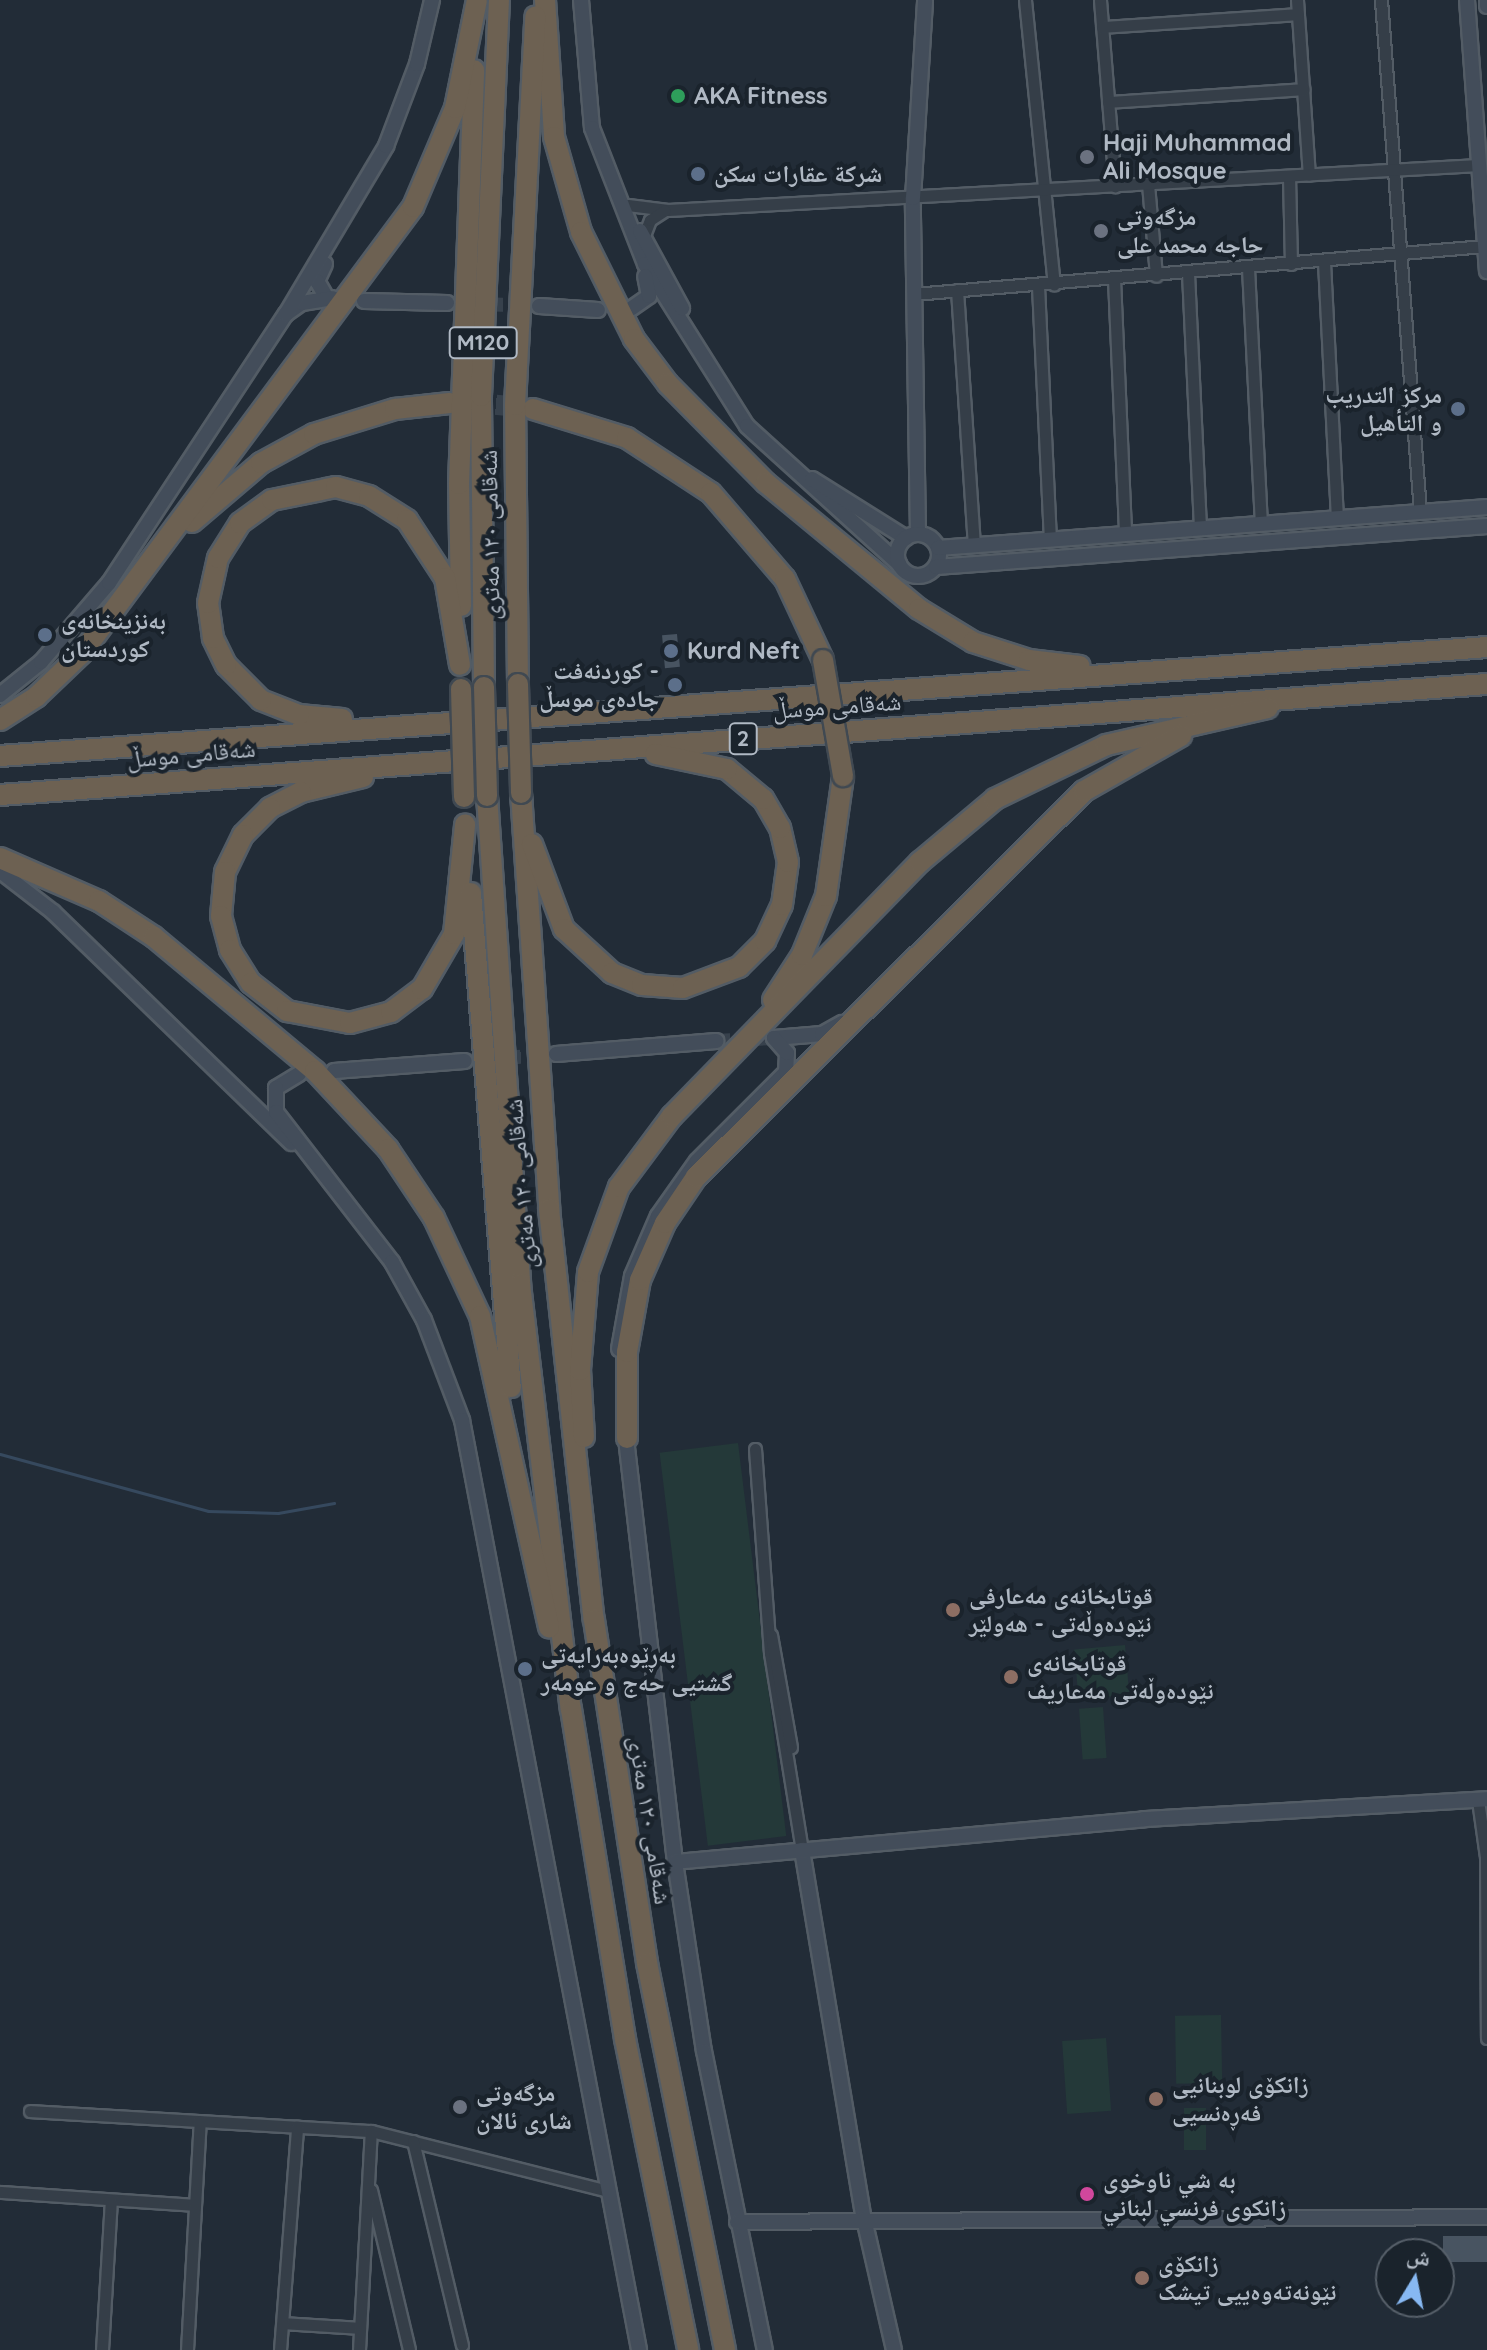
<!DOCTYPE html>
<html>
<head>
<meta charset="utf-8">
<style>
  body { margin:0 }
  #map { position:relative; width:1487px; height:2350px; overflow:hidden; background:#222c37; font-family:Quicksand,"Noto Naskh Arabic",sans-serif }
  div>[style] { position:absolute }
  [style*='--x'] { left:calc(var(--x)*1px); top:calc(var(--y)*1px); width:calc(var(--w)*1px); rotate:calc(var(--a)*1deg) }
  .green>* { inset:0; background:#243939; transform-origin:0 0 }
  .stream>* { height:3px; margin:-1.5px; padding:0 1.5px; transform-origin:1.5px; border-radius:1.5px; background:#36495e }
  .building>* { inset:0; background:#485461; transform-origin:0 0 }
  .secondary-tunnel>* { height:14px; margin-top:-7px; transform-origin:0; background:repeating-linear-gradient(90deg,#37414c 0 14px,transparent 0 21px) }
  .highway-tunnel>* { height:20px; margin-top:-10px; transform-origin:0; background:repeating-linear-gradient(90deg,#37414c 0 20px,transparent 0 30px) }
  .roads { filter:drop-shadow(2px 0 #535c65) drop-shadow(-2px 0 #535c65) drop-shadow(0 2px #535c65) drop-shadow(0 -2px #535c65) }
  .street>* { height:11px; margin:-5.5px; padding:0 5.5px; transform-origin:5.5px; border-radius:5.5px; background:#353e48 }
  .secondary>* { height:14px; margin:-7px; padding:0 7px; transform-origin:7px; border-radius:7px; background:#434d5a }
  .secondary>.ring { margin:-7px; padding:0; box-sizing:content-box; background:none; border:14px solid #434d5a; border-radius:50% }
  .highway>* { height:20px; margin:-10px; padding:0 10px; transform-origin:10px; border-radius:10px; background:#6d6152 }
  .bridges { filter:drop-shadow(2px 0 #404952) drop-shadow(-2px 0 #404952) drop-shadow(0 2px #404952) drop-shadow(0 -2px #404952) }
  .highway-bridge>* { height:20px; margin:-10px; padding:0 10px; transform-origin:10px; border-radius:10px; background:#6d6152 }
  .dots>* { width:22px; height:22px; translate:-50% -50%; box-sizing:border-box; border:4px solid #1a232c; border-radius:50% }
  span { translate:-50% -50%; white-space:nowrap; text-align:center; line-height:1.15; -webkit-text-stroke:8px #1a232c; paint-order:stroke }
  .shield-label span { padding:2px 6px; background:#1a232c; border:2px solid; border-radius:6px; -webkit-text-stroke-width:0 }
  .shield-label { font-size:22px; color:#b0b9c4; font-weight:700 }
  .poi-label { font-size:24px; color:#b0b9c4; font-weight:700 }
  .left { translate:0 -50%; text-align:left }
  .right { translate:-100% -50%; text-align:right }
  .street-label { font-size:24px; color:#b0b9c4 }
  .north { position:absolute; left:1375px; top:2238px; width:80px; height:80px; box-sizing:border-box; background:#1a232c; border:2px solid #565f69; border-radius:50%; rotate:10deg; font-size:22px; font-weight:700; line-height:32px; text-align:center; color:#b0b9c4 }
  .north::after { content:''; display:block; margin:auto; width:28px; height:36px; background:#87b8f2; clip-path:polygon(50% 0,100% 100%,50% 72%,0 100%) }
</style>
</head>
<body>
<div id="map">
  <div class="green">
    <div style="left:738px;top:1443px;width:396px;height:79px;rotate:83deg"></div>
    <div style="left:1125px;top:1645px;width:50px;height:51px;rotate:85deg"></div>
    <div style="left:1103px;top:1707px;width:51px;height:24px;rotate:86deg"></div>
    <div style="left:1221px;top:2015px;width:68px;height:46px;rotate:89deg"></div>
    <div style="left:1106px;top:2038px;width:73px;height:44px;rotate:86deg"></div>
    <div style="left:1184px;top:2108px;width:22px;height:42px"></div>
  </div>
  <div class="stream">
    <div style="--x:0;--y:1454;--w:216;--a:15.3"></div>
    <div style="--x:208;--y:1511;--w:70;--a:1.6"></div>
    <div style="--x:278;--y:1513;--w:57;--a:-10.1"></div>
  </div>
  <div class="building">
    <div style="left:677px;top:634px;width:33px;height:15px;rotate:85deg"></div>
    <div style="left:1487px;top:2236px;width:26px;height:44px;rotate:90deg"></div>
  </div>
  <div class="secondary-tunnel">
    <div style="--x:447;--y:303;--w:92;--a:1.9"></div>
    <div style="--x:716;--y:1041;--w:58;--a:-3"></div>
    <div style="--x:465;--y:1061;--w:91;--a:-4.4"></div>
  </div>
  <div class="highway-tunnel">
    <div style="--x:466;--y:402;--w:63;--a:5.4"></div>
  </div>
  <div class="roads">
    <div class="street">
      <div style="--x:1025;--y:0;--w:286;--a:84.2"></div>
      <div style="--x:1100;--y:0;--w:187;--a:85.4"></div>
      <div style="--x:1297;--y:0;--w:175;--a:86.1"></div>
      <div style="--x:1381;--y:0;--w:513;--a:85.64"></div>
      <div style="--x:1102;--y:27;--w:196;--a:-3.8"></div>
      <div style="--x:1108;--y:102;--w:196;--a:-3.8"></div>
      <div style="--x:1289;--y:176;--w:88;--a:88.7"></div>
      <div style="--x:1148;--y:184;--w:92;--a:85"></div>
      <div style="--x:628;--y:205;--w:40;--a:7.1"></div>
      <div style="--x:668;--y:210;--w:812;--a:-3.18"></div>
      <div style="--x:643;--y:238;--w:19;--a:-69"></div>
      <div style="--x:650;--y:220;--w:17;--a:-33"></div>
      <div style="--x:1324;--y:262;--w:256;--a:87.1"></div>
      <div style="--x:1248;--y:268;--w:256;--a:87.1"></div>
      <div style="--x:1188;--y:273;--w:255;--a:87.3"></div>
      <div style="--x:1114;--y:279;--w:255;--a:87.5"></div>
      <div style="--x:1038;--y:286;--w:254;--a:87.3"></div>
      <div style="--x:957;--y:290;--w:256;--a:86.2"></div>
      <div style="--x:914;--y:294;--w:573;--a:-4.81"></div>
      <div style="--x:755;--y:1449;--w:205;--a:85.8"></div>
      <div style="--x:770;--y:1653;--w:200;--a:80.8"></div>
      <div style="--x:771;--y:1635;--w:114;--a:79.9"></div>
      <div style="--x:1478;--y:1800;--w:58;--a:82"></div>
      <div style="--x:1486;--y:1857;--w:181;--a:89.7"></div>
      <div style="--x:30;--y:2111;--w:342;--a:3.4"></div>
      <div style="--x:371;--y:2131;--w:241;--a:14.2"></div>
      <div style="--x:413;--y:2141;--w:210;--a:76.5"></div>
      <div style="--x:371;--y:2190;--w:164;--a:76.6"></div>
      <div style="--x:0;--y:2192;--w:195;--a:3.8"></div>
      <div style="--x:283;--y:2323;--w:77;--a:3.7"></div>
      <div style="--x:102;--y:2350;--w:150;--a:-86.6"></div>
      <div style="--x:187;--y:2350;--w:229;--a:-86.8"></div>
      <div style="--x:280;--y:2350;--w:224;--a:-85.6"></div>
      <div style="--x:359;--y:2350;--w:219;--a:-86.9"></div>
    </div>
    <div class="secondary">
      <div style="--x:581;--y:0;--w:128;--a:85.1"></div>
      <div style="--x:592;--y:128;--w:146;--a:68.7"></div>
      <div style="--x:645;--y:264;--w:191;--a:57.8"></div>
      <div style="--x:747;--y:426;--w:205;--a:42.2"></div>
      <div style="--x:1467;--y:0;--w:272;--a:85.8"></div>
      <div style="--x:1487;--y:0;--w:6;--a:90"></div>
      <div style="--x:640;--y:231;--w:88;--a:61.4"></div>
      <div style="--x:325;--y:264;--w:19;--a:115"></div>
      <div style="--x:317;--y:281;--w:20;--a:60"></div>
      <div style="--x:364;--y:301;--w:83;--a:1.4"></div>
      <div style="--x:539;--y:306;--w:59;--a:3.9"></div>
      <div style="--x:632;--y:308;--w:21;--a:-35"></div>
      <div style="--x:649;--y:296;--w:20;--a:-101"></div>
      <div style="--x:286;--y:314;--w:19;--a:-35"></div>
      <div style="--x:302;--y:303;--w:31;--a:-9"></div>
      <div style="--x:812;--y:479;--w:111;--a:32.1"></div>
      <div style="--x:918;--y:534;--w:336;--a:-90.9"></div>
      <div style="--x:913;--y:198;--w:198;--a:-86.5"></div>
      <div class="ring" style="left:897px;top:534px;width:28px;height:28px"></div>
      <div style="--x:938;--y:548;--w:551;--a:-4.27"></div>
      <div style="--x:936;--y:567;--w:553;--a:-4.26"></div>
      <div style="--x:0;--y:695;--w:53;--a:-38.8"></div>
      <div style="--x:41;--y:662;--w:104;--a:-49.3"></div>
      <div style="--x:109;--y:583;--w:322;--a:-56.7"></div>
      <div style="--x:286;--y:314;--w:196;--a:-59.2"></div>
      <div style="--x:386;--y:146;--w:88;--a:-69.3"></div>
      <div style="--x:417;--y:64;--w:66;--a:-76.8"></div>
      <div style="--x:0;--y:871;--w:67;--a:37.7"></div>
      <div style="--x:53;--y:912;--w:332;--a:44.1"></div>
      <div style="--x:774;--y:1038;--w:48;--a:-4.8"></div>
      <div style="--x:822;--y:1034;--w:23;--a:-29"></div>
      <div style="--x:556;--y:1054;--w:161;--a:-4.6"></div>
      <div style="--x:334;--y:1071;--w:131;--a:-4.4"></div>
      <div style="--x:299;--y:1074;--w:27;--a:149"></div>
      <div style="--x:276;--y:1088;--w:24;--a:90"></div>
      <div style="--x:276;--y:1112;--w:190;--a:52.3"></div>
      <div style="--x:392;--y:1262;--w:66;--a:61.1"></div>
      <div style="--x:424;--y:1320;--w:107;--a:69.2"></div>
      <div style="--x:462;--y:1420;--w:947;--a:79.22"></div>
      <div style="--x:619;--y:1349;--w:74;--a:-79.9"></div>
      <div style="--x:632;--y:1276;--w:65;--a:-66.6"></div>
      <div style="--x:658;--y:1216;--w:67;--a:-54.7"></div>
      <div style="--x:697;--y:1161;--w:126;--a:-45"></div>
      <div style="--x:786;--y:1072;--w:19;--a:-87"></div>
      <div style="--x:787;--y:1053;--w:20;--a:-131"></div>
      <div style="--x:625;--y:1430;--w:435;--a:83.4"></div>
      <div style="--x:675;--y:1862;--w:191;--a:81.3"></div>
      <div style="--x:704;--y:2051;--w:305;--a:78.5"></div>
      <div style="--x:802;--y:1850;--w:374;--a:80.5"></div>
      <div style="--x:864;--y:2219;--w:134;--a:77.1"></div>
      <div style="--x:675;--y:1862;--w:471;--a:-5.2"></div>
      <div style="--x:1144;--y:1819;--w:344;--a:-3.3"></div>
      <div style="--x:737;--y:2222;--w:750;--a:-0.38"></div>
    </div>
    <div class="highway">
      <div style="--x:545;--y:0;--w:137;--a:86.2"></div>
      <div style="--x:554;--y:137;--w:99;--a:74.1"></div>
      <div style="--x:581;--y:232;--w:119;--a:63.6"></div>
      <div style="--x:634;--y:339;--w:56;--a:52.9"></div>
      <div style="--x:668;--y:384;--w:139;--a:45.3"></div>
      <div style="--x:766;--y:483;--w:198;--a:39.5"></div>
      <div style="--x:919;--y:609;--w:63;--a:31.4"></div>
      <div style="--x:973;--y:642;--w:59;--a:17.8"></div>
      <div style="--x:1029;--y:660;--w:51;--a:6.7"></div>
      <div style="--x:533;--y:409;--w:98;--a:17.1"></div>
      <div style="--x:627;--y:438;--w:100;--a:33.2"></div>
      <div style="--x:711;--y:493;--w:113;--a:49.3"></div>
      <div style="--x:785;--y:579;--w:89;--a:64.9"></div>
      <div style="--x:192;--y:522;--w:91;--a:-40.5"></div>
      <div style="--x:261;--y:463;--w:60;--a:-28.7"></div>
      <div style="--x:314;--y:434;--w:85;--a:-17.2"></div>
      <div style="--x:395;--y:409;--w:55;--a:-6.2"></div>
      <div style="--x:461;--y:606;--w:122;--a:-90.9"></div>
      <div style="--x:459;--y:484;--w:414;--a:-87.9"></div>
      <div style="--x:518;--y:684;--w:279;--a:-90.6"></div>
      <div style="--x:515;--y:405;--w:389;--a:-87"></div>
      <div style="--x:484;--y:687;--w:291;--a:-90.6"></div>
      <div style="--x:481;--y:396;--w:396;--a:-87.4"></div>
      <div style="--x:342;--y:719;--w:43;--a:-174.7"></div>
      <div style="--x:299;--y:715;--w:41;--a:-158.5"></div>
      <div style="--x:261;--y:700;--w:49;--a:-135"></div>
      <div style="--x:226;--y:665;--w:30;--a:-116"></div>
      <div style="--x:213;--y:638;--w:35;--a:-98"></div>
      <div style="--x:208;--y:603;--w:46;--a:-77.5"></div>
      <div style="--x:218;--y:558;--w:41;--a:-57.8"></div>
      <div style="--x:240;--y:523;--w:39;--a:-36"></div>
      <div style="--x:272;--y:500;--w:65;--a:-11.5"></div>
      <div style="--x:336;--y:487;--w:34;--a:15"></div>
      <div style="--x:369;--y:496;--w:45;--a:32.3"></div>
      <div style="--x:407;--y:520;--w:69;--a:56.8"></div>
      <div style="--x:445;--y:578;--w:88;--a:80.2"></div>
      <div style="--x:0;--y:720;--w:43;--a:-32.6"></div>
      <div style="--x:36;--y:697;--w:64;--a:-43.7"></div>
      <div style="--x:82;--y:653;--w:555;--a:-53.42"></div>
      <div style="--x:413;--y:207;--w:108;--a:-67"></div>
      <div style="--x:455;--y:108;--w:110;--a:-78.5"></div>
      <div style="--x:0;--y:756;--w:1491;--a:-4.19"></div>
      <div style="--x:363;--y:777;--w:64;--a:166.4"></div>
      <div style="--x:301;--y:792;--w:35;--a:153"></div>
      <div style="--x:270;--y:808;--w:38;--a:135"></div>
      <div style="--x:243;--y:835;--w:41;--a:115.9"></div>
      <div style="--x:225;--y:872;--w:44;--a:95.2"></div>
      <div style="--x:221;--y:916;--w:35;--a:75"></div>
      <div style="--x:230;--y:950;--w:39;--a:58"></div>
      <div style="--x:251;--y:983;--w:46;--a:37.9"></div>
      <div style="--x:287;--y:1011;--w:64;--a:10.8"></div>
      <div style="--x:350;--y:1023;--w:42;--a:-15"></div>
      <div style="--x:391;--y:1012;--w:39;--a:-37"></div>
      <div style="--x:422;--y:989;--w:64;--a:-59.8"></div>
      <div style="--x:454;--y:934;--w:110;--a:-84.2"></div>
      <div style="--x:521;--y:793;--w:417;--a:86.1"></div>
      <div style="--x:549;--y:1209;--w:413;--a:83.8"></div>
      <div style="--x:594;--y:1620;--w:347;--a:81.2"></div>
      <div style="--x:647;--y:1963;--w:395;--a:78.6"></div>
      <div style="--x:0;--y:795;--w:1491;--a:-4.27"></div>
      <div style="--x:487;--y:796;--w:489;--a:86.1"></div>
      <div style="--x:520;--y:1284;--w:428;--a:83.2"></div>
      <div style="--x:571;--y:1709;--w:334;--a:80.7"></div>
      <div style="--x:625;--y:2039;--w:317;--a:78.5"></div>
      <div style="--x:532;--y:844;--w:91;--a:69.4"></div>
      <div style="--x:564;--y:929;--w:65;--a:42.5"></div>
      <div style="--x:612;--y:973;--w:32;--a:22"></div>
      <div style="--x:642;--y:985;--w:41;--a:4.2"></div>
      <div style="--x:683;--y:988;--w:60;--a:-20.6"></div>
      <div style="--x:739;--y:967;--w:37;--a:-45"></div>
      <div style="--x:765;--y:941;--w:40;--a:-65"></div>
      <div style="--x:782;--y:905;--w:43;--a:-82.1"></div>
      <div style="--x:788;--y:862;--w:35;--a:-103"></div>
      <div style="--x:780;--y:828;--w:34;--a:-120"></div>
      <div style="--x:763;--y:799;--w:47;--a:-140.2"></div>
      <div style="--x:727;--y:769;--w:73;--a:-168.1"></div>
      <div style="--x:0;--y:858;--w:108;--a:23.5"></div>
      <div style="--x:99;--y:901;--w:66;--a:33.2"></div>
      <div style="--x:154;--y:937;--w:209;--a:39.8"></div>
      <div style="--x:315;--y:1071;--w:107;--a:46.9"></div>
      <div style="--x:388;--y:1149;--w:83;--a:56.3"></div>
      <div style="--x:434;--y:1218;--w:108;--a:64.9"></div>
      <div style="--x:480;--y:1316;--w:319;--a:77.5"></div>
      <div style="--x:471;--y:893;--w:496;--a:85.4"></div>
      <div style="--x:773;--y:1000;--w:54;--a:-57.2"></div>
      <div style="--x:802;--y:955;--w:64;--a:-67.9"></div>
      <div style="--x:826;--y:896;--w:121;--a:-81.9"></div>
      <div style="--x:584;--y:1437;--w:67;--a:-93.4"></div>
      <div style="--x:580;--y:1370;--w:98;--a:-85.3"></div>
      <div style="--x:588;--y:1272;--w:90;--a:-70"></div>
      <div style="--x:619;--y:1187;--w:89;--a:-53.3"></div>
      <div style="--x:672;--y:1116;--w:355;--a:-45.7"></div>
      <div style="--x:920;--y:862;--w:98;--a:-40"></div>
      <div style="--x:995;--y:799;--w:123;--a:-25.9"></div>
      <div style="--x:1106;--y:745;--w:166;--a:-12.9"></div>
      <div style="--x:627;--y:1438;--w:86;--a:-90"></div>
      <div style="--x:627;--y:1352;--w:73;--a:-79.8"></div>
      <div style="--x:640;--y:1280;--w:62;--a:-66.3"></div>
      <div style="--x:665;--y:1223;--w:55;--a:-56"></div>
      <div style="--x:696;--y:1177;--w:547;--a:-44.85"></div>
      <div style="--x:1084;--y:791;--w:112;--a:-29.6"></div>
    </div>
  </div>
  <div class="bridges">
    <div class="highway-bridge">
      <div style="--x:823;--y:660;--w:118;--a:80.2"></div>
      <div style="--x:518;--y:684;--w:109;--a:88.4"></div>
      <div style="--x:484;--y:687;--w:109;--a:88.4"></div>
      <div style="--x:461;--y:689;--w:108;--a:88.4"></div>
    </div>
  </div>
  <div class="dots">
    <div style="left:678px;top:96px;background:#2e9e5b"></div>
    <div style="left:1087px;top:157px;background:#6b7280"></div>
    <div style="left:698px;top:174px;background:#5c6f8a"></div>
    <div style="left:1101px;top:231px;background:#6b7280"></div>
    <div style="left:1458px;top:409px;background:#5c6f8a"></div>
    <div style="left:45px;top:635px;background:#5c6f8a"></div>
    <div style="left:671px;top:651px;background:#5c6f8a"></div>
    <div style="left:675px;top:685px;background:#5c6f8a"></div>
    <div style="left:953px;top:1610px;background:#8d6e63"></div>
    <div style="left:525px;top:1669px;background:#5c6f8a"></div>
    <div style="left:1011px;top:1677px;background:#8d6e63"></div>
    <div style="left:1156px;top:2099px;background:#8d6e63"></div>
    <div style="left:460px;top:2107px;background:#6b7280"></div>
    <div style="left:1087px;top:2194px;background:#d1479c"></div>
    <div style="left:1142px;top:2278px;background:#8d6e63"></div>
  </div>
  <div class="shield-label">
    <span style="left:483px;top:343px">M120</span>
    <span style="left:743px;top:739px">2</span>
  </div>
  <div class="poi-label">
    <span class="left" style="left:694px;top:96px">AKA Fitness</span>
    <span class="left" style="left:1103px;top:157px">Haji Muhammad<br>Ali Mosque</span>
    <span class="left" style="left:714px;top:174px">شركة عقارات سكن</span>
    <span class="left" style="left:1117px;top:231px">مزگه‌وتی<br>حاجه‌ محمد علی</span>
    <span class="right" style="left:1442px;top:409px">مركز التدريب<br>و التأهيل</span>
    <span class="left" style="left:61px;top:635px">بەنزینخانەی<br>کوردستان</span>
    <span class="left" style="left:687px;top:651px">Kurd Neft</span>
    <span class="right" style="left:659px;top:685px">کوردنەفت -<br>جادەی موسڵ</span>
    <span class="left" style="left:969px;top:1610px">قوتابخانەی مەعارفی<br>نێودەوڵەتی - هەولێر</span>
    <span class="left" style="left:541px;top:1669px">بەڕێوەبەرایەتی<br>گشتیی حەج و عومەر</span>
    <span class="left" style="left:1027px;top:1677px">قوتابخانەی<br>نێودەوڵەتی مەعاریف</span>
    <span class="left" style="left:1172px;top:2099px">زانکۆی لوبنانیی<br>فەڕەنسیی</span>
    <span class="left" style="left:476px;top:2107px">مزگەوتی<br>شاری ئالان</span>
    <span class="left" style="left:1103px;top:2194px">به شي ناوخوى<br>زانكوى فرنسي لبناني</span>
    <span class="left" style="left:1158px;top:2278px">زانکۆی<br>نێونەتەوەییی تیشک</span>
  </div>
  <div class="street-label">
    <span style="left:490px;top:535px;rotate:-91deg">شەقامی ١٢٠ مەتری</span>
    <span style="left:837px;top:706px;rotate:-4deg">شەقامی موسڵ</span>
    <span style="left:191px;top:754px;rotate:-5deg">شەقامی موسڵ</span>
    <span style="left:521px;top:1184px;rotate:-95deg">شەقامی ١٢٠ مەتری</span>
    <span style="left:650px;top:1820px;rotate:81deg">شەقامی ١٢٠ مەتری</span>
  </div>
  <div class="north">ش</div>
</div>
</body>
</html>
